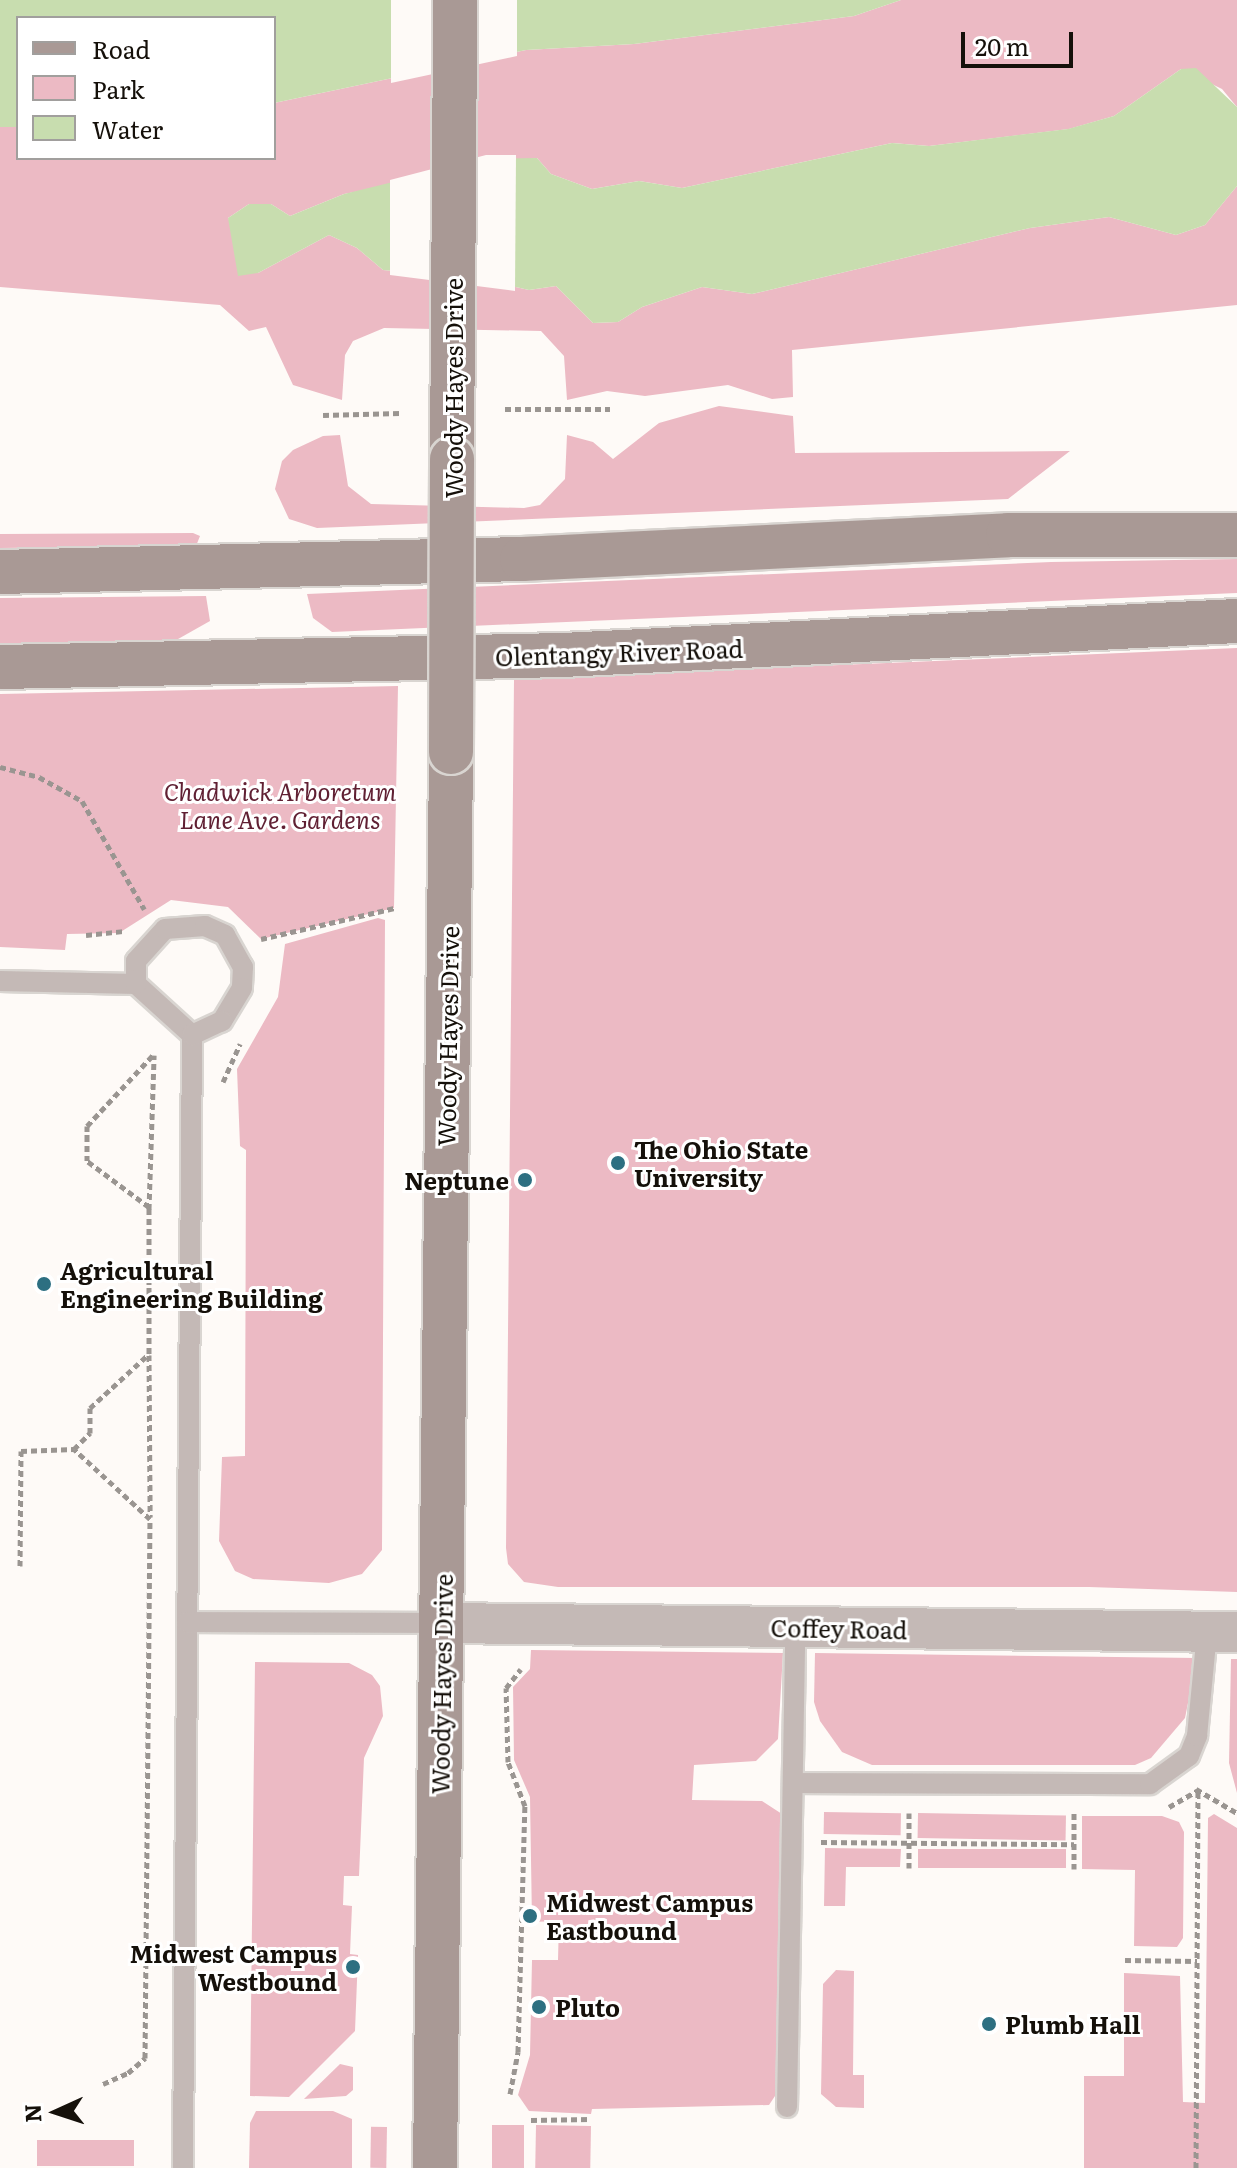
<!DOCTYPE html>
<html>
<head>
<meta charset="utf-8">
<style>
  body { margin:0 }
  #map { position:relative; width:1237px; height:2168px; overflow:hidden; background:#fefaf7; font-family:Literata,serif }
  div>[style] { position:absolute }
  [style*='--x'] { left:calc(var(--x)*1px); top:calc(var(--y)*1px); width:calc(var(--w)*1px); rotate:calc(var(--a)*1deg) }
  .green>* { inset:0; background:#ecbac4; transform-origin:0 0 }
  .water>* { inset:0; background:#c8ddaf }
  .pier>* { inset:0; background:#fefaf7 }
  .path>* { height:5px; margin-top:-2.5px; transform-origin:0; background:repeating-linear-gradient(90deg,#9a9591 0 6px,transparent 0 10px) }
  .roads { filter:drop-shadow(2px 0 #d9d5d1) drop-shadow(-2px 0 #d9d5d1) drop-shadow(0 2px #d9d5d1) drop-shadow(0 -2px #d9d5d1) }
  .lane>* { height:20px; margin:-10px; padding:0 10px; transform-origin:10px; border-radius:10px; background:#c4b9b6 }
  .street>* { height:40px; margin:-20px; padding:0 20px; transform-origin:20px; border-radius:20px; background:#c4b9b6 }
  .secondary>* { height:44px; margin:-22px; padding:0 22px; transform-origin:22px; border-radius:22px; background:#a99995 }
  .bridges { filter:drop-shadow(2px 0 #d9d5d1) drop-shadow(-2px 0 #d9d5d1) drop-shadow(0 2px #d9d5d1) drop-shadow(0 -2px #d9d5d1) }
  .secondary-bridge>* { height:44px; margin:-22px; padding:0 22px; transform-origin:22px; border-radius:22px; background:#a99995 }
  .dots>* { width:22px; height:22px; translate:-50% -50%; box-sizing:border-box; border:4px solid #fff; border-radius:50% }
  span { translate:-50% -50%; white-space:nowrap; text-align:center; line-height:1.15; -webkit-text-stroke:6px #fff; paint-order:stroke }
  .street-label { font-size:24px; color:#15100a }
  .park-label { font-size:24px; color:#602033; font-style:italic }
  .poi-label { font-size:24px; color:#15100a; font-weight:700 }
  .left { translate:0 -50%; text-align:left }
  .right { translate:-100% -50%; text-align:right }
  .legend { position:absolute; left:16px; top:16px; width:260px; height:144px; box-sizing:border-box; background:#fff; border:2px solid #a19f9d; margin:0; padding:10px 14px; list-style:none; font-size:24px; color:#15100a }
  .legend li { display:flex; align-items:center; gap:16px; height:40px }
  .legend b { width:40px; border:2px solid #a19f9d }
  .north { position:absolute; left:16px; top:2072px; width:80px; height:80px; -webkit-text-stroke:6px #fff; paint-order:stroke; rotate:267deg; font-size:22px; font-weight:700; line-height:32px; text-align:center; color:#15100a }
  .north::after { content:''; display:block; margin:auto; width:28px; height:36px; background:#15100a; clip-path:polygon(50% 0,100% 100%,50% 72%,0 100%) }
  .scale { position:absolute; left:961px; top:32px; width:112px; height:36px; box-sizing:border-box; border:4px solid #15100a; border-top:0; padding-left:10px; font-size:24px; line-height:28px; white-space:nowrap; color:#15100a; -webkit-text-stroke:6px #fff; paint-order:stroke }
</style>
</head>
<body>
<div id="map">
  <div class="green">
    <div style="clip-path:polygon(901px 0,1237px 0,1237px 107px,1222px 89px,1181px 69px,1114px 116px,1069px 129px,929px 146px,892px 143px,682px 188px,639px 181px,592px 189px,551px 174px,537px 158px,344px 194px,290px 216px,271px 204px,249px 204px,228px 218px,258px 273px,329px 235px,357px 248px,383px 270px,480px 279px,529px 290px,556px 286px,593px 323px,618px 322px,642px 307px,702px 287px,752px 294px,1030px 228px,1109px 217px,1176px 235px,1205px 225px,1237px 186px,1237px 305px,792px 350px,793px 397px,772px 399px,728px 385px,645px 396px,607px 391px,567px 400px,564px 356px,541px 331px,384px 328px,353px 341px,345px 355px,342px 400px,293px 385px,266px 327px,249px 331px,220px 305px,0 287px,0 127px,18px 127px,18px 158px,274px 158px,274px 103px,526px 50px,634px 44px,854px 16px)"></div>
    <div style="clip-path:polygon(719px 406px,793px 416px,795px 453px,1070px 451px,1008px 499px,317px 528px,289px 519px,275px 489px,282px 461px,293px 450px,323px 436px,340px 435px,348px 486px,371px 504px,524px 508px,540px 505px,565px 479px,567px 435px,593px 442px,613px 459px,659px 423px)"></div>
    <div style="clip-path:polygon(193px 533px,200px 536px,196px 546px,0 548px,0 534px)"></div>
    <div style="clip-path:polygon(1237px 559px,1237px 593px,332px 632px,313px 618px,307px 594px,1051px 562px)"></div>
    <div style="clip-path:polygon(206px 596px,210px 621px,171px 643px,0 643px,0 598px)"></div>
    <div style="clip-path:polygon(1237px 648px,1237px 1592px,1089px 1587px,558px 1587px,524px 1582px,508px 1564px,506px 1548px,514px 679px)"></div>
    <div style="clip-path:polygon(398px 686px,394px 908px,261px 939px,228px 907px,171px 900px,119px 933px,67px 934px,65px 950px,0 947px,0 694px)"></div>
    <div style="clip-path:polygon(378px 918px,385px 920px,382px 1550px,362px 1574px,329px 1583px,253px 1579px,235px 1571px,219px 1541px,222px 1457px,245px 1456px,246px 1150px,240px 1146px,237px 1069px,278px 997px,285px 944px)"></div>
    <div style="clip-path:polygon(531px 1650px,783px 1653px,778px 1739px,756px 1761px,694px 1765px,692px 1800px,762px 1801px,782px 1814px,777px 2093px,769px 2105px,592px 2109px,591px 2114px,529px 2111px,518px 2095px,530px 2055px,532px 1960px,558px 1960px,559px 1921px,532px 1922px,530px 1797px,514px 1760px,513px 1687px,530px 1669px)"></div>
    <div style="clip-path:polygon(815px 1653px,1197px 1658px,1185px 1718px,1151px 1758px,1135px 1765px,872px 1765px,842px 1752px,820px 1721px,814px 1702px)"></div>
    <div style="clip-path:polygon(1231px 1659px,1237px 1659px,1237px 1793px,1229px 1763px)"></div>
    <div style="clip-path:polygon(255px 1662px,349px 1663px,372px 1675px,380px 1686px,383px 1716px,364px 1758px,359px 1876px,344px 1876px,343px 1905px,352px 1906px,350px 1954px,358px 1955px,355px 2031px,289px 2097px,250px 2096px)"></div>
    <div style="left:824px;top:1812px;width:77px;height:22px;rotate:1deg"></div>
    <div style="left:918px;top:1813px;width:148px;height:25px;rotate:1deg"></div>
    <div style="clip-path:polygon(1214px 1814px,1237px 1828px,1237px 2168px,1084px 2168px,1084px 2076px,1124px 2076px,1124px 1973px,1180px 1976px,1183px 2102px,1205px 2103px,1208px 1818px)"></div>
    <div style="clip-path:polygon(1082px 1816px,1162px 1816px,1179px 1822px,1184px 1832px,1183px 1938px,1177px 1947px,1134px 1946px,1135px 1870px,1082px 1869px)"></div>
    <div style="clip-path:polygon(825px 1848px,901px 1849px,900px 1867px,846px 1867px,845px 1906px,824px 1906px)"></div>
    <div style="left:918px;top:1849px;width:148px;height:19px"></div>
    <div style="clip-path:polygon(836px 1970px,854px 1971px,853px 2075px,864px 2075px,864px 2108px,836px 2107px,821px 2094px,823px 1984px)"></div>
    <div style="clip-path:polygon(340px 2064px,353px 2067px,353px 2090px,346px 2096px,304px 2099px)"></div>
    <div style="clip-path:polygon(256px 2111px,333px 2111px,352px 2119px,352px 2168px,249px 2168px,250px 2123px)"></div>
    <div style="left:492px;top:2125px;width:32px;height:43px"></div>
    <div style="left:536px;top:2125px;width:55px;height:43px;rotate:1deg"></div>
    <div style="left:387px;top:2127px;width:41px;height:16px;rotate:91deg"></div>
    <div style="left:37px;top:2140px;width:97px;height:26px"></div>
  </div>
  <div class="water">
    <div style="clip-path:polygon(0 0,901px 0,854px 16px,634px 44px,526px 50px,274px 103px,274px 18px,18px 18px,18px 127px,0 127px)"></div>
    <div style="clip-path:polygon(1196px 68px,1237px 107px,1237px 186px,1205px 225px,1176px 235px,1109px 217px,1030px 228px,752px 294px,702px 287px,642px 307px,618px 322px,593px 323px,556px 286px,529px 290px,480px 279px,383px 270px,357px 248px,329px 235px,258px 273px,238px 276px,228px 218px,249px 204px,271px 204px,290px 216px,344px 194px,487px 159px,537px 158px,551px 174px,592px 189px,639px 181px,682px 188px,892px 143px,929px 146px,1068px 129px,1114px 116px,1181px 69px)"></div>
  </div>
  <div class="pier">
    <div style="clip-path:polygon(391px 0,517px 0,517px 56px,391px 83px)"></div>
    <div style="clip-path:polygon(486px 155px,516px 155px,515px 291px,390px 275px,390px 180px)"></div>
  </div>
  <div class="path">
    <div style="--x:505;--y:409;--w:105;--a:0"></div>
    <div style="--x:323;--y:415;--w:77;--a:-1.5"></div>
    <div style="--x:0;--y:767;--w:40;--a:14.4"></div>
    <div style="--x:39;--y:777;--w:49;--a:29.2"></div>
    <div style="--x:82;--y:801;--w:125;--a:60.1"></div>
    <div style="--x:86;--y:935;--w:37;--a:-6"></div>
    <div style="--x:261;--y:939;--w:137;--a:-13.1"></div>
    <div style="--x:223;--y:1082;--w:42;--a:-65.9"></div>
    <div style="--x:149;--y:1209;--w:154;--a:-88.1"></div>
    <div style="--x:149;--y:1355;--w:162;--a:89.6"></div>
    <div style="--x:20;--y:1566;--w:115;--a:-89.5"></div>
    <div style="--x:21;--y:1451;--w:53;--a:-2.2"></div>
    <div style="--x:1196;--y:1789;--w:48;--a:30.3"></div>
    <div style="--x:1169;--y:1807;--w:34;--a:-30"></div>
    <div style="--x:909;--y:1813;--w:55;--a:90"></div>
    <div style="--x:821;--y:1842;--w:253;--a:0.5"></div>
    <div style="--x:1074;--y:1869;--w:59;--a:-90"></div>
    <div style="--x:1125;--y:1960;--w:72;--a:0.8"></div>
    <div style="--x:103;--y:2084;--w:27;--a:-24"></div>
    <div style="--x:128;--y:2073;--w:23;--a:-41"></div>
    <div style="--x:145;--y:2058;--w:539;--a:-89.47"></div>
    <div style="--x:150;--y:1519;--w:103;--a:-137.4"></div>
    <div style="--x:74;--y:1449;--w:23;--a:-45"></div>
    <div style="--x:90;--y:1433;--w:25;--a:-90"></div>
    <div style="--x:90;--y:1408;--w:80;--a:-42.5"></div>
    <div style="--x:149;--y:1354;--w:147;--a:-90"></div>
    <div style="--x:149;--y:1207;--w:77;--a:-143.4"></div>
    <div style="--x:87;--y:1161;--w:35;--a:-90"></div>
    <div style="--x:87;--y:1126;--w:98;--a:-47.1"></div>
    <div style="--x:510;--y:2094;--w:43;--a:-79.2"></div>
    <div style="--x:518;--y:2052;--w:246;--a:-88.4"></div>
    <div style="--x:525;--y:1806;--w:47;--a:-111.1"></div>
    <div style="--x:508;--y:1762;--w:74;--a:-91.5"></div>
    <div style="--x:506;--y:1688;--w:24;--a:-52"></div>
    <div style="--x:531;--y:2120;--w:60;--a:-1"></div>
    <div style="--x:1196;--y:2168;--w:377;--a:-89.7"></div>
  </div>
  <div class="roads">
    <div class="lane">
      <div style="--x:0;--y:981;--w:136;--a:1.3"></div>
      <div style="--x:136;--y:984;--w:76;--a:42.3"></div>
      <div style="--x:192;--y:1035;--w:1133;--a:90.46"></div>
      <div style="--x:136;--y:984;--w:23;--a:-90"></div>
      <div style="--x:136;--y:961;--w:43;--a:-47.8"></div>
      <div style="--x:165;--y:929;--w:40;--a:-4.3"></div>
      <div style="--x:205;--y:926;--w:22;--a:24"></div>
      <div style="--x:225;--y:935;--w:37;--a:61"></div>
      <div style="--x:243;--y:967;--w:21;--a:93"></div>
      <div style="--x:242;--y:988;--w:39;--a:121"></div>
      <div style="--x:222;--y:1021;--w:33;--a:155"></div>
      <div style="--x:187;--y:1622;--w:254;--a:0.2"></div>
      <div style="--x:793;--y:1783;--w:357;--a:0.2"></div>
      <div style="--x:1150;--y:1784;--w:48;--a:-35.7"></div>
      <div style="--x:1189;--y:1756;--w:22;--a:-68"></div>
      <div style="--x:1197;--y:1736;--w:104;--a:-84.5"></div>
      <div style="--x:787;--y:2107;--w:480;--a:-89"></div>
    </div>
    <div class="street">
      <div style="--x:441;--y:1623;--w:796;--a:0.65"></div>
    </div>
    <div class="secondary">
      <div style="--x:452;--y:459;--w:459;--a:-89.6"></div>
      <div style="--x:0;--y:572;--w:522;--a:-1.43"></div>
      <div style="--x:522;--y:559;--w:487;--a:-2.8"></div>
      <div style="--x:1008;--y:535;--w:229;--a:0"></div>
      <div style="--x:0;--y:667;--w:563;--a:-1.22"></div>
      <div style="--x:563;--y:655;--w:675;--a:-2.89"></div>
      <div style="--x:435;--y:2168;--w:1416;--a:-89.35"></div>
    </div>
  </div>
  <div class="bridges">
    <div class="secondary-bridge">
      <div style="--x:451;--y:752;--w:293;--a:-89.8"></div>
    </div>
  </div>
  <div class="dots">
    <div style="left:618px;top:1163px;background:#2d6f81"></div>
    <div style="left:525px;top:1180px;background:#2d6f81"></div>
    <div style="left:44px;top:1284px;background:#2d6f81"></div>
    <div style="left:530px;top:1916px;background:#2d6f81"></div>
    <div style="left:353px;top:1967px;background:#2d6f81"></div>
    <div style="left:539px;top:2007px;background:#2d6f81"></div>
    <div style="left:989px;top:2024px;background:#2d6f81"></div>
  </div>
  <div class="street-label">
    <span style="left:453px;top:388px;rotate:-90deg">Woody Hayes Drive</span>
    <span style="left:619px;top:652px;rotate:-2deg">Olentangy River Road</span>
    <span style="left:447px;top:1036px;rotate:-89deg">Woody Hayes Drive</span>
    <span style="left:839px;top:1628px;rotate:1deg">Coffey Road</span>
    <span style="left:441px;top:1684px;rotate:-89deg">Woody Hayes Drive</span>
  </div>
  <div class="park-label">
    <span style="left:280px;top:805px">Chadwick Arboretum<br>Lane Ave. Gardens</span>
  </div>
  <div class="poi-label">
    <span class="left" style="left:634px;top:1163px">The Ohio State<br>University</span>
    <span class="right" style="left:509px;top:1180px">Neptune</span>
    <span class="left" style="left:60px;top:1284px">Agricultural<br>Engineering Building</span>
    <span class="left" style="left:546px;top:1916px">Midwest Campus<br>Eastbound</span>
    <span class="right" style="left:337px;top:1967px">Midwest Campus<br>Westbound</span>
    <span class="left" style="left:555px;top:2007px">Pluto</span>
    <span class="left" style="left:1005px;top:2024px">Plumb Hall</span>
  </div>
  <ul class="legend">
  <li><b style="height:10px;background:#a99995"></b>Road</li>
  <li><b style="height:22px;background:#ecbac4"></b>Park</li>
  <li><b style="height:22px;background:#c8ddaf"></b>Water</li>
  </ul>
  <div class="north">N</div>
  <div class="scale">20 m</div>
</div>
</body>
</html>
